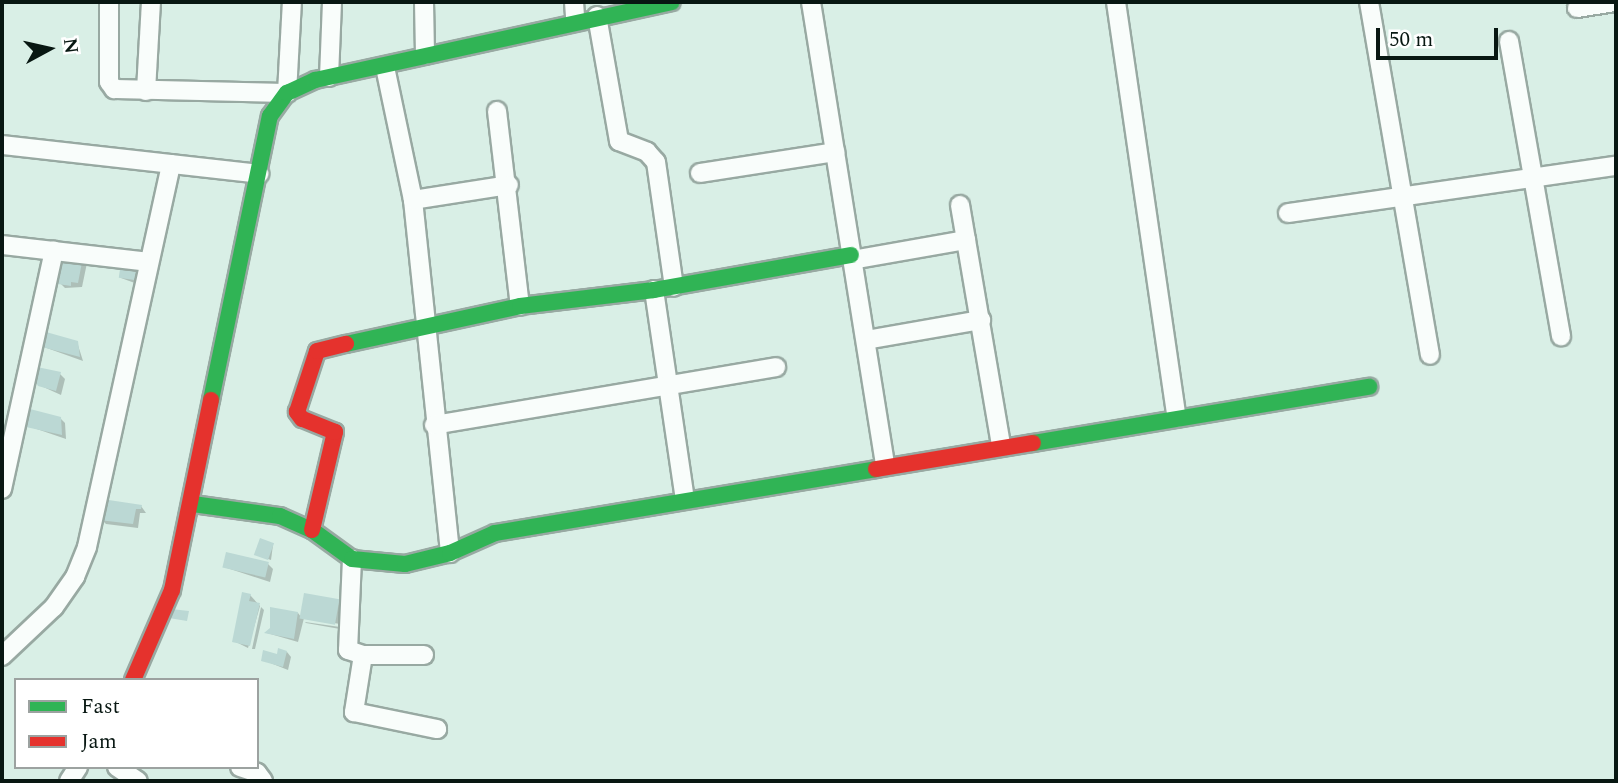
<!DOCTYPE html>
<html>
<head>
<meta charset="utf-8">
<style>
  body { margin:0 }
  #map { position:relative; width:1618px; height:783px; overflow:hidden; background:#d9efe6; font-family:Spectral,serif }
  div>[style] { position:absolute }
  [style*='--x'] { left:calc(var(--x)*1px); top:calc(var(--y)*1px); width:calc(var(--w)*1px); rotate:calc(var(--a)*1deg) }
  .shadow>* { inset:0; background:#0003 }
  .building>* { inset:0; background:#bbd8d4; transform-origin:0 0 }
  .roads { filter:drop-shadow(2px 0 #98a9a2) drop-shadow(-2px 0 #98a9a2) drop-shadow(0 2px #98a9a2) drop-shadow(0 -2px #98a9a2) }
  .street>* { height:18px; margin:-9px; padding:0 9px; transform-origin:9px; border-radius:9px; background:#f9fdfb }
  .fast>* { height:16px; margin:-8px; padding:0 8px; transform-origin:8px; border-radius:8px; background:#30b455 }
  .jam>* { height:16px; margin:-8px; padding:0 8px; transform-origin:8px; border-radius:8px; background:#e5322d }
  span { translate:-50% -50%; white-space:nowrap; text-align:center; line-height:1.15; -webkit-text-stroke:5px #fff; paint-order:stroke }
  .frame { position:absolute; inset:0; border:4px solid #081712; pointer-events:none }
  .legend { position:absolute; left:14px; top:678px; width:245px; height:91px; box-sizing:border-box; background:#fff; border:2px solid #9ca2a0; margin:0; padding:9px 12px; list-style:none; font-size:21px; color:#081712 }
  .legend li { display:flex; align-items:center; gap:14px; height:35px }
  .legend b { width:35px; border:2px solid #9ca2a0 }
  .north { position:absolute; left:14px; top:14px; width:70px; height:70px; -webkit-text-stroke:5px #fff; paint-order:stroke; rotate:82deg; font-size:19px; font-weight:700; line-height:28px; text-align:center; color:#081712 }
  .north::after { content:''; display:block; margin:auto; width:24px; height:32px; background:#081712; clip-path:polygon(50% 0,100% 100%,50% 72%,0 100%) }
  .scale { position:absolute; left:1376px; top:28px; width:122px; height:32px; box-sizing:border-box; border:4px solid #081712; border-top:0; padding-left:9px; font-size:21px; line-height:24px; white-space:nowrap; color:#081712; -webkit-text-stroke:5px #fff; paint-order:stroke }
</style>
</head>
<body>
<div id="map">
  <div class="shadow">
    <div style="clip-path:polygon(66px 255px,87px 263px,82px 287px,65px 288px,60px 283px)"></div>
    <div style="clip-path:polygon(141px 267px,143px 286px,121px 278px)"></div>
    <div style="clip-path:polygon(77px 342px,83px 361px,44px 347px)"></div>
    <div style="clip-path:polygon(60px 374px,65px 379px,61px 395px,39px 385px)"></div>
    <div style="clip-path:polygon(60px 418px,65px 423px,66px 439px,28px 426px)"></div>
    <div style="clip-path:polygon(141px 506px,146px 513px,140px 513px,138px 528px,106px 524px,101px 519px)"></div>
    <div style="clip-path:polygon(273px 545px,271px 560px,259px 556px)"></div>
    <div style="clip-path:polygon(268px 564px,273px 569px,270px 582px,224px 567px)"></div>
    <div style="clip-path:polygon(250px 595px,260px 606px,248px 648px,234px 641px)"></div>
    <div style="clip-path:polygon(338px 601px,343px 606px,340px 624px,304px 618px,298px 642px,267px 633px,298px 613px,301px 617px)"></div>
    <div style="clip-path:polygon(261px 607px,264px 610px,255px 649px,252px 649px)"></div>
    <div style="clip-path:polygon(305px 622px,340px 627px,340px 629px,306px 623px)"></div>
    <div style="clip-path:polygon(287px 652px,291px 657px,288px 670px,263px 660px)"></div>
  </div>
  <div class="building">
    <div style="clip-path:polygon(64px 253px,83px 257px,78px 283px,71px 282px,71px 286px,58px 284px)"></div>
    <div style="left:121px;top:262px;width:21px;height:16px;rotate:8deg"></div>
    <div style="clip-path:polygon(46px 332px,78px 341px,80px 357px,42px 347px)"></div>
    <div style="clip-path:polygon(37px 367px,61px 372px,56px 391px,38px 386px,34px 379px)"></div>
    <div style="clip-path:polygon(30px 409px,61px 417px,62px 435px,26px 427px)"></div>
    <div style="clip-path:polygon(102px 499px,142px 505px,141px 509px,136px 509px,133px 524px,99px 520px)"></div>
    <div style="left:260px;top:538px;width:15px;height:18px;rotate:20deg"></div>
    <div style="left:226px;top:552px;width:44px;height:16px;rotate:13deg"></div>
    <div style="clip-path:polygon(242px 592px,251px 594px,249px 601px,260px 603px,250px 646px,232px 642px)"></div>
    <div style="left:304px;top:593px;width:36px;height:26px;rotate:10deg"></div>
    <div style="clip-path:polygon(270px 607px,298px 612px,294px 639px,264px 633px,270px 628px)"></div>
    <div style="clip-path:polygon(171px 609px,189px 611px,187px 621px,169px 618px)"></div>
    <div style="clip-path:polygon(278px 648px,287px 651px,283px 667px,261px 661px,263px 650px,277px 654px)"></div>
  </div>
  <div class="roads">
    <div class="street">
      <div style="--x:109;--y:2;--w:80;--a:90"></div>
      <div style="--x:109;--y:82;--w:9;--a:54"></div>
      <div style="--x:114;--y:89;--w:173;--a:1.3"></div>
      <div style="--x:287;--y:93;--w:91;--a:-86.9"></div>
      <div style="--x:424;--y:2;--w:53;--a:88.9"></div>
      <div style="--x:574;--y:2;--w:15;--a:86"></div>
      <div style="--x:811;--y:2;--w:469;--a:80.9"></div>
      <div style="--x:1116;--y:2;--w:420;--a:81.7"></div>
      <div style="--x:1369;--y:2;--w:358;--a:80.2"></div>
      <div style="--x:1577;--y:8;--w:39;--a:-9"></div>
      <div style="--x:597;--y:16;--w:127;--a:80"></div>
      <div style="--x:619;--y:141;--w:30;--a:21"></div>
      <div style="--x:647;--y:152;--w:13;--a:48"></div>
      <div style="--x:656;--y:162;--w:126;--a:81.8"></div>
      <div style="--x:1509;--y:41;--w:300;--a:80"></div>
      <div style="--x:385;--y:67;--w:136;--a:78.1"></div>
      <div style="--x:413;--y:200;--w:355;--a:84"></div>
      <div style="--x:329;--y:77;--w:75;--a:-87.7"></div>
      <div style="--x:146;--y:91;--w:89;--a:-86.8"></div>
      <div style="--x:497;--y:111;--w:196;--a:83.3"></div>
      <div style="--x:2;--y:145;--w:259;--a:6.4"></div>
      <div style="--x:700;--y:173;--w:137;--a:-8.8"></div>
      <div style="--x:413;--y:200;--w:97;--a:-8.9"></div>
      <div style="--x:960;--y:205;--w:244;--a:80.3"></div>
      <div style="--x:1288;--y:213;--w:331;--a:-8.2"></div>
      <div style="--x:2;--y:245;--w:148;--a:6.6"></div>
      <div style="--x:852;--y:260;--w:116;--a:-10"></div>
      <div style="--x:654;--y:290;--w:212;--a:81.6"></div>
      <div style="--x:866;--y:340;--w:117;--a:-9.9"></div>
      <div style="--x:434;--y:425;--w:347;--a:-9.6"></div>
      <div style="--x:2;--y:489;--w:244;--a:-77.7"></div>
      <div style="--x:352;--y:559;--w:91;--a:92.5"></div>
      <div style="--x:348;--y:650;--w:16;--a:18"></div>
      <div style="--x:363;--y:655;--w:61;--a:0"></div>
      <div style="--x:363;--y:655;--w:58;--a:99"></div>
      <div style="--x:354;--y:712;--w:85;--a:11.6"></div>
      <div style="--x:2;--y:656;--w:71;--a:-43.3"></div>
      <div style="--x:54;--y:607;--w:37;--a:-55"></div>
      <div style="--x:75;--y:577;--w:32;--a:-68"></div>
      <div style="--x:87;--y:547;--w:392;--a:-77.6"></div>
      <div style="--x:117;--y:767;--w:25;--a:34"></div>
      <div style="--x:240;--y:767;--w:18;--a:19"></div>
      <div style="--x:257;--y:773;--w:10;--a:53"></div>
      <div style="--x:69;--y:781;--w:17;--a:-57"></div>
    </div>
    <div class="fast">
      <div style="--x:346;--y:344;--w:178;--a:-12.3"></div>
      <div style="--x:520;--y:306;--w:135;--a:-6.8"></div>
      <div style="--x:654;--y:290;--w:200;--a:-10.1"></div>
      <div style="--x:211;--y:400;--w:290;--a:-78.3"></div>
      <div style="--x:270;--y:116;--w:29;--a:-54"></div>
      <div style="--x:287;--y:93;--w:31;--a:-25"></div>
      <div style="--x:315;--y:80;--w:365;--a:-12.3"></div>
      <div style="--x:1033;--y:443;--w:341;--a:-9.5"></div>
      <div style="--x:193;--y:504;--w:88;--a:7.9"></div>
      <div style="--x:280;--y:516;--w:35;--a:24"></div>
      <div style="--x:312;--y:530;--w:49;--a:35.9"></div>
      <div style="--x:352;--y:559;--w:53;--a:5.4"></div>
      <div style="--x:405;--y:564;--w:46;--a:-13.7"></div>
      <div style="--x:450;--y:553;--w:49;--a:-24"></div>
      <div style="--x:495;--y:533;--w:386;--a:-9.5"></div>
    </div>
    <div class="jam">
      <div style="--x:876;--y:469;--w:159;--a:-9.4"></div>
      <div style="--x:312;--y:530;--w:101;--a:-76.8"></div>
      <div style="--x:335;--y:432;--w:35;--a:-158"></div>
      <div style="--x:302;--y:419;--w:9;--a:-126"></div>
      <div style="--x:297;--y:412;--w:64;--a:-71.8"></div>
      <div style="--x:317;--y:351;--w:30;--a:-14"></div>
      <div style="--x:133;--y:680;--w:98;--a:-66.6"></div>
      <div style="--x:172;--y:590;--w:194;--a:-78.4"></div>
    </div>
  </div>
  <div class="frame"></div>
  <ul class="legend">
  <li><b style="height:9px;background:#30b455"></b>Fast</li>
  <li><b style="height:9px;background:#e5322d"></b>Jam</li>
  </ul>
  <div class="north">N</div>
  <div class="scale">50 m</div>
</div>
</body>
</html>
